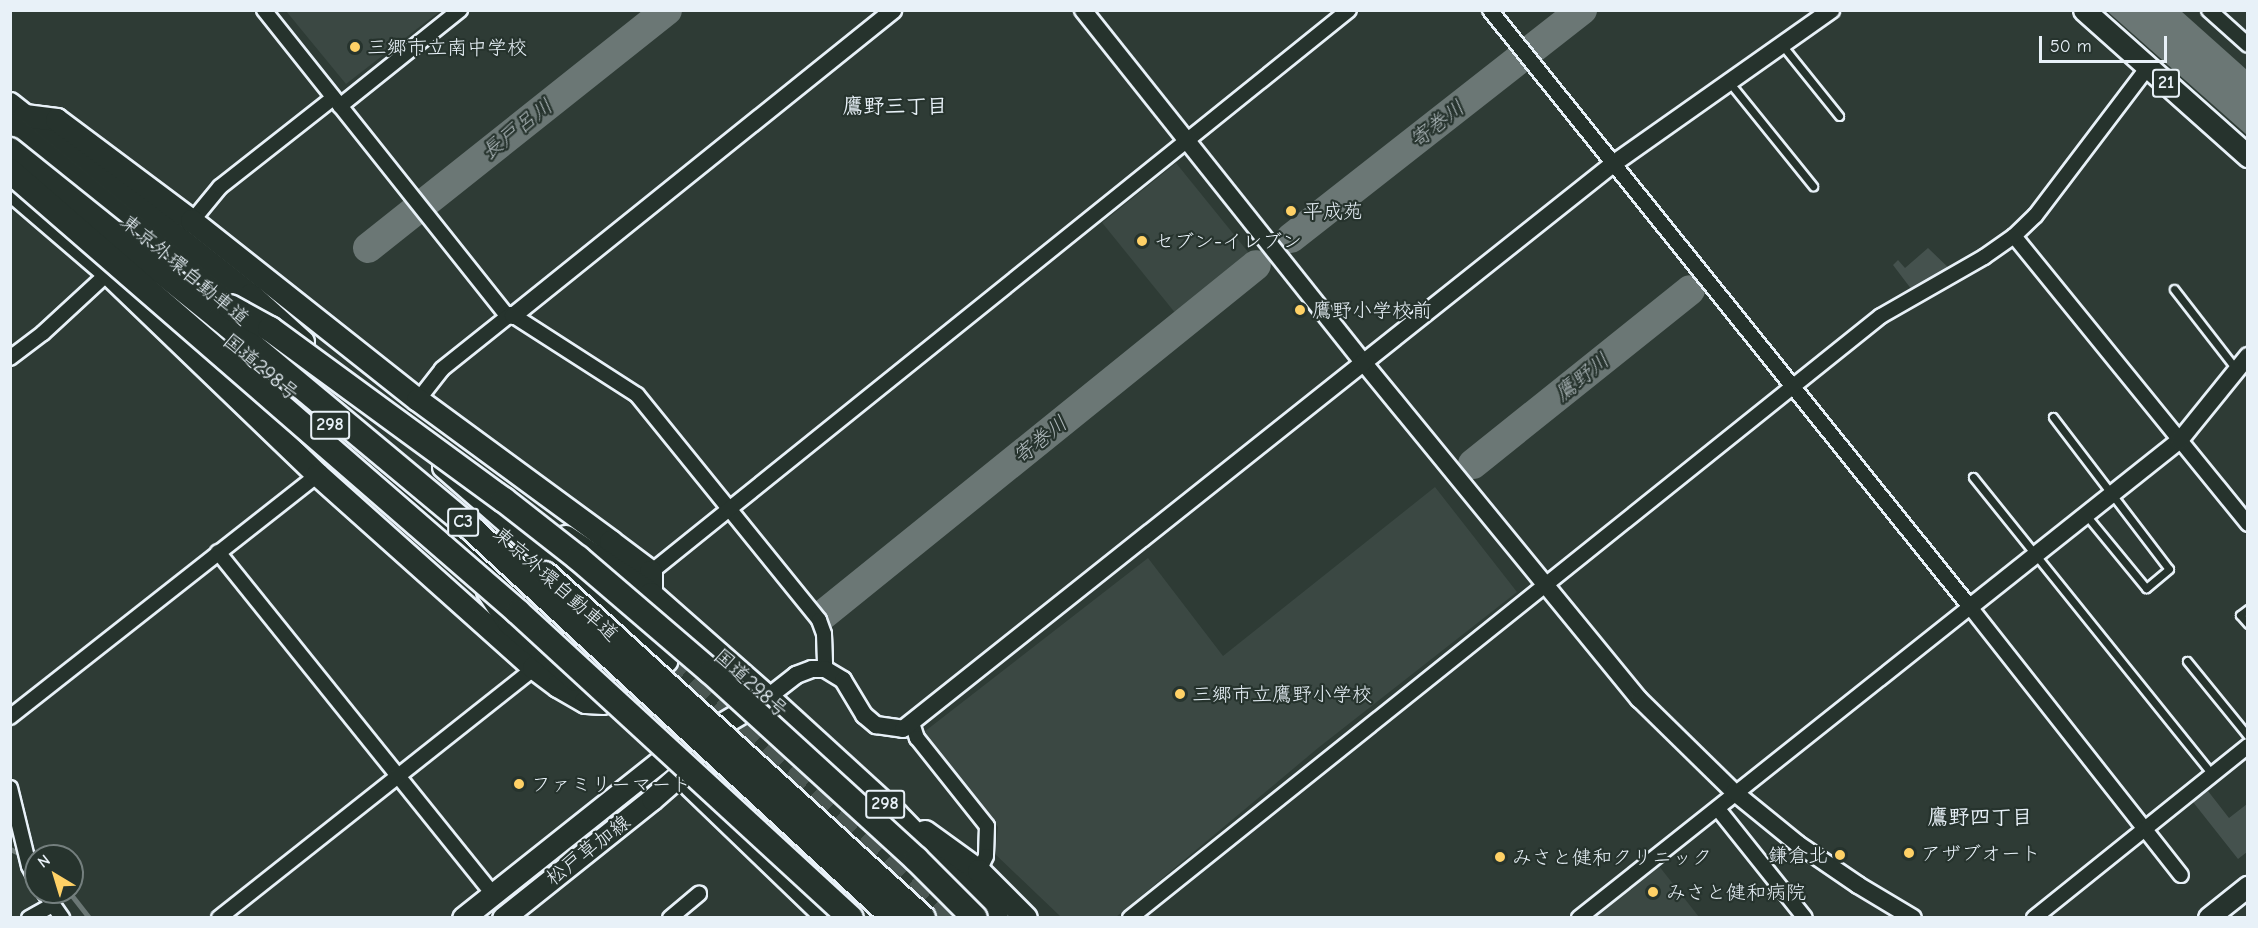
<!DOCTYPE html>
<html>
<head>
<meta charset="utf-8">
<style>
  body { margin:0 }
  #map { position:relative; width:2258px; height:928px; overflow:hidden; background:#2e3b35; font-family:"Comic Neue","Klee One",sans-serif }
  div>[style] { position:absolute }
  [style*='--x'] { left:calc(var(--x)*1px); top:calc(var(--y)*1px); width:calc(var(--w)*1px); rotate:calc(var(--a)*1deg) }
  .built>* { inset:0; background:#3b4843; transform-origin:0 0 }
  .green>* { inset:0; background:#45524e }
  .water>* { inset:0; background:#6b7775 }
  .stream>* { height:5px; margin:-2.5px; padding:0 2.5px; transform-origin:2.5px; border-radius:2.5px; background:#6b7775 }
  .river>* { height:30px; margin:-15px; padding:0 15px; transform-origin:15px; border-radius:15px; background:#6b7775 }
  .trunk-tunnel>* { height:22px; margin-top:-11px; transform-origin:0; background:repeating-linear-gradient(90deg,#4a5652 0 22px,transparent 0 33px) }
  .roads { filter:drop-shadow(2px 0 #e8f1f8) drop-shadow(-2px 0 #e8f1f8) drop-shadow(0 2px #e8f1f8) drop-shadow(0 -2px #e8f1f8) }
  .service>* { height:7px; margin:-3.5px; padding:0 3.5px; transform-origin:3.5px; border-radius:3.5px; background:#26332d }
  .minor>* { height:14px; margin:-7px; padding:0 7px; transform-origin:7px; border-radius:7px; background:#26332d }
  .tertiary>* { height:16px; margin:-8px; padding:0 8px; transform-origin:8px; border-radius:8px; background:#26332d }
  .secondary>* { height:20px; margin:-10px; padding:0 10px; transform-origin:10px; border-radius:10px; background:#26332d }
  .primary>* { height:21px; margin:-10.5px; padding:0 10.5px; transform-origin:10.5px; border-radius:10.5px; background:#26332d }
  .trunk>* { height:22px; margin:-11px; padding:0 11px; transform-origin:11px; border-radius:11px; background:#26332d }
  .motorway>* { height:24px; margin:-12px; padding:0 12px; transform-origin:12px; border-radius:12px; background:#26332d }
  .bridges { filter:drop-shadow(2px 0 #e8f1f8) drop-shadow(-2px 0 #e8f1f8) drop-shadow(0 2px #e8f1f8) drop-shadow(0 -2px #e8f1f8) }
  .motorway-bridge>* { height:24px; margin:-12px; padding:0 12px; transform-origin:12px; border-radius:12px; background:#26332d }
  .dots>* { width:16px; height:16px; translate:-50% -50%; box-sizing:border-box; border:3px solid #26332d; border-radius:50% }
  span { translate:-50% -50%; white-space:nowrap; text-align:center; line-height:1.15; -webkit-text-stroke:4.5px #26332d; paint-order:stroke }
  .shield-label span { padding:2px 4px; background:#26332d; border:2px solid; border-radius:4px; -webkit-text-stroke-width:0 }
  .shield-label { font-size:18px; color:#e8f1f8; font-weight:700 }
  .poi-label { font-size:20px; color:#e8f1f8 }
  .left { translate:0 -50%; text-align:left }
  .right { translate:-100% -50%; text-align:right }
  .street-label { font-size:20px; color:#e8f1f8 }
  .neighbourhood-label { font-size:21px; color:#e8f1f8; font-weight:700 }
  .water-label { font-size:21px; color:#b0babd; font-style:italic }
  .frame { position:absolute; inset:0; border:12px solid #e8f1f8; pointer-events:none }
  .north { position:absolute; left:24px; top:844px; width:60px; height:60px; box-sizing:border-box; background:#26332d; border:2px solid #747f7e; border-radius:50%; rotate:322deg; font-size:16px; font-weight:700; line-height:24px; text-align:center; color:#e8f1f8 }
  .north::after { content:''; display:block; margin:auto; width:21px; height:27px; background:#ffd166; clip-path:polygon(50% 0,100% 100%,50% 72%,0 100%) }
  .scale { position:absolute; left:2039px; top:36px; width:128px; height:27px; box-sizing:border-box; border:3px solid #e8f1f8; border-top:0; padding-left:8px; font-size:18px; line-height:21px; white-space:nowrap; color:#e8f1f8; -webkit-text-stroke:4px #26332d; paint-order:stroke }
</style>
</head>
<body>
<div id="map">
  <div class="built">
    <div style="clip-path:polygon(286px 11px,440px 11px,346px 84px)"></div>
    <div style="left:1176px;top:163px;width:121px;height:95px;rotate:51deg"></div>
    <div style="clip-path:polygon(1435px 487px,1517px 592px,1318px 748px,1116px 917px,1061px 917px,995px 854px,998px 827px,924px 732px,1148px 558px,1223px 656px)"></div>
    <div style="clip-path:polygon(1659px 866px,1699px 917px,1594px 917px)"></div>
  </div>
  <div class="green">
    <div style="clip-path:polygon(1928px 248px,1953px 272px,1915px 294px,1893px 265px,1898px 260px,1905px 268px)"></div>
    <div style="clip-path:polygon(2208px 791px,2229px 818px,2247px 804px,2247px 852px,2238px 859px,2193px 802px)"></div>
  </div>
  <div class="water">
    <div style="clip-path:polygon(2107px 11px,2181px 11px,2247px 70px,2247px 135px)"></div>
  </div>
  <div class="stream">
    <div style="--x:10;--y:849;--w:29;--a:25"></div>
    <div style="--x:69;--y:892;--w:33;--a:52"></div>
  </div>
  <div class="river">
    <div style="--x:1291;--y:238;--w:370;--a:-38.1"></div>
    <div style="--x:368;--y:248;--w:382;--a:-38.5"></div>
    <div style="--x:1473;--y:464;--w:278;--a:-38.7"></div>
    <div style="--x:824;--y:614;--w:555;--a:-38.93"></div>
  </div>
  <div class="trunk-tunnel">
    <div style="--x:666;--y:661;--w:382;--a:42.3"></div>
    <div style="--x:630;--y:693;--w:330;--a:43"></div>
  </div>
  <div class="roads">
    <div class="service">
      <div style="--x:1782;--y:45;--w:91;--a:51.2"></div>
      <div style="--x:1729;--y:82;--w:134;--a:51.1"></div>
      <div style="--x:2174;--y:289;--w:101;--a:52.2"></div>
      <div style="--x:2053;--y:417;--w:191;--a:52.7"></div>
      <div style="--x:2169;--y:569;--w:30;--a:140"></div>
      <div style="--x:2146;--y:588;--w:94;--a:-129.4"></div>
      <div style="--x:1973;--y:477;--w:381;--a:51.2"></div>
      <div style="--x:2248;--y:609;--w:10;--a:143"></div>
      <div style="--x:2240;--y:615;--w:12;--a:48"></div>
      <div style="--x:2187;--y:661;--w:97;--a:50.9"></div>
    </div>
    <div class="minor">
      <div style="--x:264;--y:10;--w:392;--a:51.5"></div>
      <div style="--x:1490;--y:10;--w:766;--a:51.2"></div>
      <div style="--x:1970;--y:607;--w:341;--a:51.8"></div>
      <div style="--x:2209;--y:10;--w:52;--a:41.9"></div>
      <div style="--x:340;--y:106;--w:154;--a:-38.7"></div>
      <div style="--x:192;--y:221;--w:44;--a:-50.5"></div>
      <div style="--x:220;--y:187;--w:144;--a:-38.2"></div>
      <div style="--x:2014;--y:236;--w:371;--a:50.9"></div>
      <div style="--x:10;--y:358;--w:41;--a:-37.1"></div>
      <div style="--x:43;--y:333;--w:88;--a:-42.7"></div>
      <div style="--x:418;--y:400;--w:39;--a:-52"></div>
      <div style="--x:442;--y:369;--w:88;--a:-38.6"></div>
      <div style="--x:511;--y:314;--w:150;--a:32.7"></div>
      <div style="--x:637;--y:395;--w:289;--a:51"></div>
      <div style="--x:819;--y:620;--w:15;--a:70"></div>
      <div style="--x:824;--y:634;--w:35;--a:88"></div>
      <div style="--x:218;--y:552;--w:439;--a:51.2"></div>
      <div style="--x:651;--y:572;--w:896;--a:-38.84"></div>
      <div style="--x:10;--y:717;--w:392;--a:-38.2"></div>
      <div style="--x:912;--y:723;--w:16;--a:72"></div>
      <div style="--x:917;--y:738;--w:112;--a:51.5"></div>
      <div style="--x:987;--y:826;--w:30;--a:92"></div>
      <div style="--x:986;--y:856;--w:17;--a:115"></div>
      <div style="--x:10;--y:788;--w:80;--a:76.3"></div>
      <div style="--x:29;--y:866;--w:15;--a:62"></div>
      <div style="--x:1718;--y:809;--w:139;--a:51.4"></div>
      <div style="--x:44;--y:892;--w:32;--a:55"></div>
      <div style="--x:29;--y:918;--w:26;--a:-29"></div>
      <div style="--x:219;--y:918;--w:402;--a:-38.4"></div>
      <div style="--x:670;--y:918;--w:38;--a:-40"></div>
      <div style="--x:1130;--y:918;--w:962;--a:-38.72"></div>
      <div style="--x:1881;--y:316;--w:119;--a:-29.8"></div>
      <div style="--x:1984;--y:257;--w:37;--a:-35"></div>
      <div style="--x:2014;--y:236;--w:29;--a:-44"></div>
      <div style="--x:2035;--y:216;--w:187;--a:-52.8"></div>
      <div style="--x:1579;--y:918;--w:500;--a:-38.5"></div>
      <div style="--x:2034;--y:918;--w:275;--a:-38.8"></div>
    </div>
    <div class="tertiary">
      <div style="--x:1083;--y:10;--w:450;--a:51.5"></div>
      <div style="--x:1363;--y:362;--w:436;--a:50.7"></div>
      <div style="--x:1639;--y:699;--w:133;--a:44.4"></div>
      <div style="--x:1734;--y:792;--w:82;--a:39.1"></div>
      <div style="--x:1798;--y:844;--w:73;--a:34.3"></div>
      <div style="--x:1858;--y:885;--w:64;--a:31"></div>
      <div style="--x:513;--y:316;--w:488;--a:-38.8"></div>
      <div style="--x:1970;--y:607;--w:268;--a:-38.5"></div>
      <div style="--x:2180;--y:440;--w:108;--a:-51"></div>
      <div style="--x:768;--y:697;--w:36;--a:-38"></div>
      <div style="--x:796;--y:675;--w:17;--a:-21"></div>
      <div style="--x:812;--y:669;--w:13;--a:0"></div>
      <div style="--x:825;--y:669;--w:21;--a:31"></div>
      <div style="--x:843;--y:680;--w:41;--a:59"></div>
      <div style="--x:864;--y:715;--w:16;--a:40"></div>
      <div style="--x:876;--y:725;--w:27;--a:8"></div>
      <div style="--x:903;--y:729;--w:907;--a:-38.51"></div>
      <div style="--x:1613;--y:164;--w:267;--a:-35.2"></div>
    </div>
    <div class="secondary">
      <div style="--x:2209;--y:918;--w:50;--a:-38.5"></div>
    </div>
    <div class="primary">
      <div style="--x:2084;--y:10;--w:220;--a:41.7"></div>
      <div style="--x:463;--y:918;--w:256;--a:-38.5"></div>
      <div style="--x:663;--y:759;--w:115;--a:-30.8"></div>
      <div style="--x:503;--y:918;--w:191;--a:-38.6"></div>
      <div style="--x:652;--y:799;--w:94;--a:-41.1"></div>
    </div>
    <div class="trunk">
      <div style="--x:10;--y:104;--w:308;--a:38.4"></div>
      <div style="--x:251;--y:295;--w:70;--a:42.1"></div>
      <div style="--x:25;--y:116;--w:32;--a:7"></div>
      <div style="--x:57;--y:120;--w:169;--a:36.8"></div>
      <div style="--x:192;--y:221;--w:288;--a:38.4"></div>
      <div style="--x:418;--y:400;--w:240;--a:36.3"></div>
      <div style="--x:611;--y:542;--w:50;--a:36.9"></div>
      <div style="--x:651;--y:572;--w:22;--a:90"></div>
      <div style="--x:10;--y:189;--w:129;--a:40.6"></div>
      <div style="--x:108;--y:273;--w:291;--a:43.9"></div>
      <div style="--x:318;--y:475;--w:290;--a:41.8"></div>
      <div style="--x:534;--y:668;--w:30;--a:37"></div>
      <div style="--x:558;--y:686;--w:32;--a:30"></div>
      <div style="--x:586;--y:702;--w:18;--a:3"></div>
      <div style="--x:159;--y:288;--w:69;--a:35.5"></div>
      <div style="--x:334;--y:429;--w:149;--a:40.6"></div>
      <div style="--x:447;--y:526;--w:248;--a:42.4"></div>
      <div style="--x:444;--y:467;--w:295;--a:41.1"></div>
      <div style="--x:566;--y:537;--w:102;--a:33.8"></div>
      <div style="--x:651;--y:594;--w:156;--a:41.4"></div>
      <div style="--x:768;--y:697;--w:173;--a:42.4"></div>
      <div style="--x:896;--y:814;--w:145;--a:45.8"></div>
      <div style="--x:488;--y:591;--w:38;--a:57"></div>
      <div style="--x:509;--y:623;--w:88;--a:40.4"></div>
      <div style="--x:691;--y:786;--w:190;--a:43.9"></div>
      <div style="--x:925;--y:832;--w:67;--a:35.8"></div>
      <div style="--x:979;--y:871;--w:66;--a:45"></div>
    </div>
    <div class="motorway">
      <div style="--x:10;--y:126;--w:285;--a:39.4"></div>
    </div>
  </div>
  <div class="bridges">
    <div class="motorway-bridge">
      <div style="--x:10;--y:150;--w:268;--a:38.8"></div>
      <div style="--x:219;--y:318;--w:329;--a:39.8"></div>
      <div style="--x:472;--y:529;--w:574;--a:42.67"></div>
      <div style="--x:10;--y:171;--w:673;--a:40.96"></div>
      <div style="--x:518;--y:612;--w:452;--a:42.6"></div>
      <div style="--x:230;--y:307;--w:46;--a:28.8"></div>
      <div style="--x:270;--y:329;--w:290;--a:36.2"></div>
      <div style="--x:504;--y:500;--w:94;--a:38.1"></div>
      <div style="--x:578;--y:558;--w:174;--a:40.6"></div>
      <div style="--x:710;--y:671;--w:279;--a:42.4"></div>
      <div style="--x:916;--y:859;--w:83;--a:45"></div>
      <div style="--x:545;--y:574;--w:511;--a:42.3"></div>
    </div>
  </div>
  <div class="dots">
    <div style="left:355px;top:47px;background:#ffd166"></div>
    <div style="left:1291px;top:211px;background:#ffd166"></div>
    <div style="left:1142px;top:241px;background:#ffd166"></div>
    <div style="left:1300px;top:310px;background:#ffd166"></div>
    <div style="left:1180px;top:694px;background:#ffd166"></div>
    <div style="left:519px;top:784px;background:#ffd166"></div>
    <div style="left:1909px;top:853px;background:#ffd166"></div>
    <div style="left:1840px;top:855px;background:#ffd166"></div>
    <div style="left:1500px;top:857px;background:#ffd166"></div>
    <div style="left:1653px;top:892px;background:#ffd166"></div>
  </div>
  <div class="shield-label">
    <span style="left:2166px;top:83px">21</span>
    <span style="left:330px;top:425px">298</span>
    <span style="left:463px;top:522px">C3</span>
    <span style="left:885px;top:804px">298</span>
  </div>
  <div class="poi-label">
    <span class="left" style="left:367px;top:47px">三郷市立南中学校</span>
    <span class="left" style="left:1303px;top:211px">平成苑</span>
    <span class="left" style="left:1154px;top:241px">セブン-イレブン</span>
    <span class="left" style="left:1312px;top:310px">鷹野小学校前</span>
    <span class="left" style="left:1192px;top:694px">三郷市立鷹野小学校</span>
    <span class="left" style="left:531px;top:784px">ファミリーマート</span>
    <span class="left" style="left:1921px;top:853px">アザブオート</span>
    <span class="right" style="left:1828px;top:855px">鎌倉北</span>
    <span class="left" style="left:1512px;top:857px">みさと健和クリニック</span>
    <span class="left" style="left:1666px;top:892px">みさと健和病院</span>
  </div>
  <div class="street-label">
    <span style="left:185px;top:270px;rotate:40deg">東京外環自動車道</span>
    <span style="left:261px;top:367px;rotate:40deg">国道298号</span>
    <span style="left:556px;top:584px;rotate:42deg">東京外環自動車道</span>
    <span style="left:751px;top:683px;rotate:42deg">国道298号</span>
    <span style="left:588px;top:850px;rotate:-38deg">松戸草加線</span>
  </div>
  <div class="neighbourhood-label">
    <span style="left:895px;top:106px">鷹野三丁目</span>
    <span style="left:1980px;top:817px">鷹野四丁目</span>
  </div>
  <div class="water-label">
    <span style="left:1437px;top:124px;rotate:-38deg">寄巻川</span>
    <span style="left:517px;top:129px;rotate:-38deg">長戸呂川</span>
    <span style="left:1582px;top:377px;rotate:-39deg">鷹野川</span>
    <span style="left:1040px;top:440px;rotate:-39deg">寄巻川</span>
  </div>
  <div class="frame"></div>
  <div class="north">N</div>
  <div class="scale">50 m</div>
</div>
</body>
</html>
